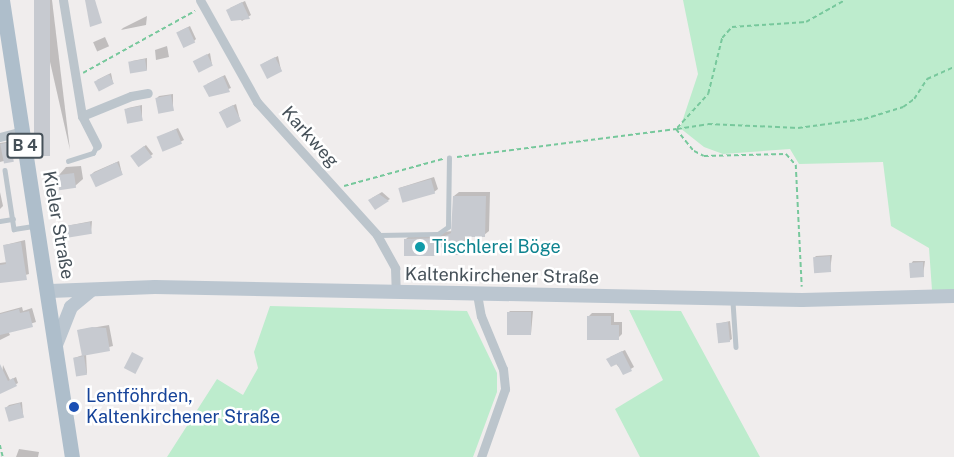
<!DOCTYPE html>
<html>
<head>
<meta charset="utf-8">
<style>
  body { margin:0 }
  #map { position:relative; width:954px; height:457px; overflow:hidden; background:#f0eded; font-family:"Public Sans",sans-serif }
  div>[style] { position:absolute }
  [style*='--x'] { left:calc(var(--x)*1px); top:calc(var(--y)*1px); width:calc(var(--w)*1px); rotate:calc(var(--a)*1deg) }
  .green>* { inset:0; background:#bdeccd }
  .shadow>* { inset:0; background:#0003; transform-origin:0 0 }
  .building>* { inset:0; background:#c7cad0; transform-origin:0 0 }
  .path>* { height:1.5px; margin-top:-0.75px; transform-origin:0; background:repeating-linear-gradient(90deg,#77c89c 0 4.5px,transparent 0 7.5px) }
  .lane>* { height:4.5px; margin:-2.25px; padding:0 2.25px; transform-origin:2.25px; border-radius:2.25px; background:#bcc5cc }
  .street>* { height:9px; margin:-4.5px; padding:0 4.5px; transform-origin:4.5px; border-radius:4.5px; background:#bcc5cc }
  .secondary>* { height:14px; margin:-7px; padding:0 7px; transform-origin:7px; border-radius:7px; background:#bbc6d0 }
  .primary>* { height:15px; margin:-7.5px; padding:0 7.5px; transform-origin:7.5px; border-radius:7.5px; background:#aebecb }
  .dots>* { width:16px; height:16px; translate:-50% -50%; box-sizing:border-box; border:3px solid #fff; border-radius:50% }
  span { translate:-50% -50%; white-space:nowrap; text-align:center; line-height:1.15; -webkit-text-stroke:5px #fff; paint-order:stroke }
  .shield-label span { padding:2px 4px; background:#fff; border:2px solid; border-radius:4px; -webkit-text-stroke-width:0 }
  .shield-label { font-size:16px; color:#465159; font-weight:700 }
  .street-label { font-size:18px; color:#465159 }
  .culture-label { font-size:18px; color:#0d838f }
  .left { translate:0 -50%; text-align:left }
  .transit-label { font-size:18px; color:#164399 }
</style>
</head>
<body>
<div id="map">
  <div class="green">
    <div style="clip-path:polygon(683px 0,954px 0,954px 290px,932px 290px,929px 248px,891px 226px,883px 162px,799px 164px,790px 149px,723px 154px,704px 147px,680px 128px,698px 74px)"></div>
    <div style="clip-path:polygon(270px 306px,467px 311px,497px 373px,497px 392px,473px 457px,167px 457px,217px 379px,243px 395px,258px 368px,254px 352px)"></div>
    <div style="clip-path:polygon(629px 310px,681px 311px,760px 457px,640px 457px,615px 409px,663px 380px)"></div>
  </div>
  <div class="shadow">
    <div style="clip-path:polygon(36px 0,52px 0,70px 150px)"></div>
    <div style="clip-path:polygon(245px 1px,251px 15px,242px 21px,230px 8px)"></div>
    <div style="clip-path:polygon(147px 16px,146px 25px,121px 30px,123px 28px)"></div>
    <div style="clip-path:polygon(190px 26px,196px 39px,194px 41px,180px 31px)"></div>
    <div style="left:105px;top:37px;width:10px;height:13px;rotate:66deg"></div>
    <div style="clip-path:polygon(167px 46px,169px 57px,156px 60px,155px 50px)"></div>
    <div style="clip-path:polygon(210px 53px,212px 65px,195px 62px,197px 60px)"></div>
    <div style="clip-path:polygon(278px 56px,281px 70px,262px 65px,264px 63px)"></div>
    <div style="clip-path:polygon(147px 58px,147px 70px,130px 63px,132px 61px)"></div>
    <div style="clip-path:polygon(111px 73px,113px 83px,97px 80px)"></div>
    <div style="clip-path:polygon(225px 75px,231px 88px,210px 96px,207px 84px)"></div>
    <div style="clip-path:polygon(173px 94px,173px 109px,157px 98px,159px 96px)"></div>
    <div style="clip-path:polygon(236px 104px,240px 120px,221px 112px,223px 110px)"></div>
    <div style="clip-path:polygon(142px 105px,142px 119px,126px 110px,128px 108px)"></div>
    <div style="clip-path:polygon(178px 128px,184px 140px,164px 150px,161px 136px)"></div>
    <div style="clip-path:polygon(12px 141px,15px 158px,0 162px,0 143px)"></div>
    <div style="clip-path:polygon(146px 145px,153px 154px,139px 165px,134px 154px)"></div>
    <div style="clip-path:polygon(119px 161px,122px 174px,92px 174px,94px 172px)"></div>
    <div style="clip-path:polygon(81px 166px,83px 179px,75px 186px,59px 175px,66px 167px)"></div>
    <div style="clip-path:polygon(434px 177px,438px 189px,434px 192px,399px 188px)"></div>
    <div style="clip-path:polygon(0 192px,3px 206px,0 209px)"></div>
    <div style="clip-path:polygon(382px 192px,390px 199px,375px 208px,372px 198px)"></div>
    <div style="clip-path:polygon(459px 192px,490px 192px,489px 231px,484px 235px,468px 235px,468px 249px,463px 254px,452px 246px,439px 246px,435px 255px,405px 240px,410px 235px,453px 231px,454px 196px)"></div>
    <div style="clip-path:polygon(92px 221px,91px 233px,59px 229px,61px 227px)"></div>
    <div style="clip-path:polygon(25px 240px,29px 274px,0 282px,0 263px,7px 262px,5px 245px)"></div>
    <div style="clip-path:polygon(832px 255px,830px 271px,814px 258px,816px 256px)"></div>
    <div style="clip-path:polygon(913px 261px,925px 261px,923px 275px,911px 264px)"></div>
    <div style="clip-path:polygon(22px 307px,23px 311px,32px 308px,36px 322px,8px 331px,10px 335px,0 340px,0 313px)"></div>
    <div style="clip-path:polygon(510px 311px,533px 311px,531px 334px,508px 313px)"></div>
    <div style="clip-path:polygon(592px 313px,614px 313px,614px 322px,622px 322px,622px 334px,618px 338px,588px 317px)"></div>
    <div style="clip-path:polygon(730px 321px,732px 339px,729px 341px,717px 324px)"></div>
    <div style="clip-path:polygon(109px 325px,113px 346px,86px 353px,87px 374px,74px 358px,83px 355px,79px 330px)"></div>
    <div style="clip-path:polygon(625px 350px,634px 367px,624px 373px,610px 357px)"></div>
    <div style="clip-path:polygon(3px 365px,10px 380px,16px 377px,18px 383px,0 393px)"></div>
    <div style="clip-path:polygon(22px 402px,23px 415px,7px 407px,9px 405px)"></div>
    <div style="clip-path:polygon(19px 449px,39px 452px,38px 457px,16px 457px)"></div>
  </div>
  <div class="building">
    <div style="left:34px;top:0;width:16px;height:156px"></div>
    <div style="clip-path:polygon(85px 0,95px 0,102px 23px,90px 27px)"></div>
    <div style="clip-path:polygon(242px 2px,250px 19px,231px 21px,226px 10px)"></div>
    <div style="left:188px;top:27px;width:17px;height:13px;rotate:65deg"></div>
    <div style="left:207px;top:54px;width:13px;height:16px;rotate:63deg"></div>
    <div style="left:275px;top:57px;width:16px;height:17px;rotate:63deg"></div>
    <div style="left:145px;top:59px;width:12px;height:17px;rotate:81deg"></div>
    <div style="left:109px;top:74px;width:11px;height:17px;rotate:63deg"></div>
    <div style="clip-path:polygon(223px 76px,230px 92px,209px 97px,203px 86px)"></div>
    <div style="left:171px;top:95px;width:16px;height:16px;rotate:79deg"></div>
    <div style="left:233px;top:105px;width:18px;height:16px;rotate:63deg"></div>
    <div style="left:140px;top:106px;width:15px;height:16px;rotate:79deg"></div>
    <div style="left:176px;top:129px;width:16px;height:21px;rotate:68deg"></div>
    <div style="left:10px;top:142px;width:20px;height:10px;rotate:79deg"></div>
    <div style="left:144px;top:146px;width:14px;height:17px;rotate:54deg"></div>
    <div style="left:117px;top:162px;width:14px;height:30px;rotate:65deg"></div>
    <div style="left:74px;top:173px;width:15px;height:17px;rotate:82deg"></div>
    <div style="left:431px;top:179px;width:15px;height:34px;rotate:74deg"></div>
    <div style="clip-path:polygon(379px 194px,389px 201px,375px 210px,368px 200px)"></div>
    <div style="clip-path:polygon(453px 196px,486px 196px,485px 237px,464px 237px,464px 255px,450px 255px,450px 248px,435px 247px,435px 256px,404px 256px,404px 239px,440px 238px,451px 233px)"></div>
    <div style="left:90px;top:222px;width:12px;height:34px;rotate:81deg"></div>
    <div style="clip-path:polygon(21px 242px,27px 280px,0 283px,0 265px,6px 264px,3px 245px)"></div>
    <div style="left:830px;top:256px;width:16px;height:17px;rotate:86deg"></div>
    <div style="left:923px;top:262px;width:15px;height:14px;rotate:86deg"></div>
    <div style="clip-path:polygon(19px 309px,20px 313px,29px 311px,33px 327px,0 335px,0 314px)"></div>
    <div style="left:531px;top:312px;width:23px;height:24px;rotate:90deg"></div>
    <div style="clip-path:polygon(587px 316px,611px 316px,611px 325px,619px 325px,619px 340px,587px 340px)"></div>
    <div style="left:728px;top:322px;width:20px;height:12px;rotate:84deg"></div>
    <div style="clip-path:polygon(92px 327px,106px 328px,110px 351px,82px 356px,77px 330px)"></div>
    <div style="clip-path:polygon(622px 351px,632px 371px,623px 375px,617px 364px,611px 367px,606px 359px)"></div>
    <div style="left:132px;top:352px;width:13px;height:18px;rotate:27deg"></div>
    <div style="left:84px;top:356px;width:19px;height:11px;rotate:81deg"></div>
    <div style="clip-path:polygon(0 364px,8px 381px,13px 378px,17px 386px,0 394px)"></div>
    <div style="left:20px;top:403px;width:15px;height:16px;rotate:74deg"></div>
  </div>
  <div class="path">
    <div style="--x:83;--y:73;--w:128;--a:-29"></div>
    <div style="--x:677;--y:128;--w:46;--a:-47.6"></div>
    <div style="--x:708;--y:94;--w:58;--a:-76"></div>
    <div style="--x:722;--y:38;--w:15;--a:-48"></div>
    <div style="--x:732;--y:27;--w:74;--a:-3.9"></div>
    <div style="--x:806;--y:22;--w:45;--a:-29.4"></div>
    <div style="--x:677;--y:129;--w:31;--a:-9"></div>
    <div style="--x:708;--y:124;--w:90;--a:2.5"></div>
    <div style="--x:798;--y:128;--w:67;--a:-7.8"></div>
    <div style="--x:864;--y:119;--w:41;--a:-17.1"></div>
    <div style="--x:903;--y:107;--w:14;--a:-36"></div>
    <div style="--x:914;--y:99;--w:24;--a:-57"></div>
    <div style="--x:927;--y:79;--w:30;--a:-24"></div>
    <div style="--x:457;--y:157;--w:221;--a:-7.3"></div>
    <div style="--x:676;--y:129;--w:28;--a:51"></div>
    <div style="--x:694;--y:151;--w:11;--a:27"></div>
    <div style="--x:704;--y:156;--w:82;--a:-1.4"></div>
    <div style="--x:786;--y:154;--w:15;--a:48"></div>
    <div style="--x:796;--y:165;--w:122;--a:87.2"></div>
    <div style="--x:344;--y:186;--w:103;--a:-15.3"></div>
    <div style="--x:0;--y:445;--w:12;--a:76"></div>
  </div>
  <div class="lane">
    <div style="--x:68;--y:161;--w:26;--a:-18"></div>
    <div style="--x:93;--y:153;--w:9;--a:-63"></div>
    <div style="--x:5;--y:170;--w:60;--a:81.3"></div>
    <div style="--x:14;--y:229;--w:19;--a:-9"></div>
    <div style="--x:0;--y:221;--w:13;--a:-9"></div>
    <div style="--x:378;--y:235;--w:60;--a:-1"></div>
    <div style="--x:438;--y:234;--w:12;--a:-35"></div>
    <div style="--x:448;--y:227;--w:69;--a:-89.2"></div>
    <div style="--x:733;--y:302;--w:45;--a:86.2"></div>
  </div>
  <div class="street">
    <div style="--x:63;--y:0;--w:118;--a:80.7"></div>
    <div style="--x:82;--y:116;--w:33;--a:63"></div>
    <div style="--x:200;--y:0;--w:117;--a:60.8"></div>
    <div style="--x:257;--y:102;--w:179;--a:47.9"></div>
    <div style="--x:377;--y:235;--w:38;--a:61"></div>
    <div style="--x:395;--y:268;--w:23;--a:88"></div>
    <div style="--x:82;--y:116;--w:53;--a:-22.2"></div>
    <div style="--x:131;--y:96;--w:17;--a:-10"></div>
    <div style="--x:0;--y:137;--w:23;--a:-15"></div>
    <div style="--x:477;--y:294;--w:22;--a:80"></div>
    <div style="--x:481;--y:316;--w:57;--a:67.5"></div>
    <div style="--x:503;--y:369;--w:20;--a:84"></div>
    <div style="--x:505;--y:389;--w:72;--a:109.4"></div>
  </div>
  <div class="secondary">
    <div style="--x:50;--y:291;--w:105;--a:-2.2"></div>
    <div style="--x:155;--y:287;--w:647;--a:1.15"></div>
    <div style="--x:802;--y:300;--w:152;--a:-1.5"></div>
    <div style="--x:56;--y:345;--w:41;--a:-68.5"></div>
    <div style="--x:71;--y:307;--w:26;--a:-40"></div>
  </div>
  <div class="primary">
    <div style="--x:2;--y:0;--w:462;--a:81.3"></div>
  </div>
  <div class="dots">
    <div style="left:420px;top:247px;background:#0f9aa8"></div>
    <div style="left:74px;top:407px;background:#1a4fb4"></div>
  </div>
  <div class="shield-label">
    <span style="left:25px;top:146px">B 4</span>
  </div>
  <div class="street-label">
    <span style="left:310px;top:137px;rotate:48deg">Karkweg</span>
    <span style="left:58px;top:225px;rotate:80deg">Kieler Straße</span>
    <span style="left:502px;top:276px;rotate:1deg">Kaltenkirchener Straße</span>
  </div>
  <div class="culture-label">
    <span class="left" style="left:432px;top:247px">Tischlerei Böge</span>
  </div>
  <div class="transit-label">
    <span class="left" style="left:86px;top:407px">Lentföhrden,<br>Kaltenkirchener Straße</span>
  </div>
</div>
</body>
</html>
